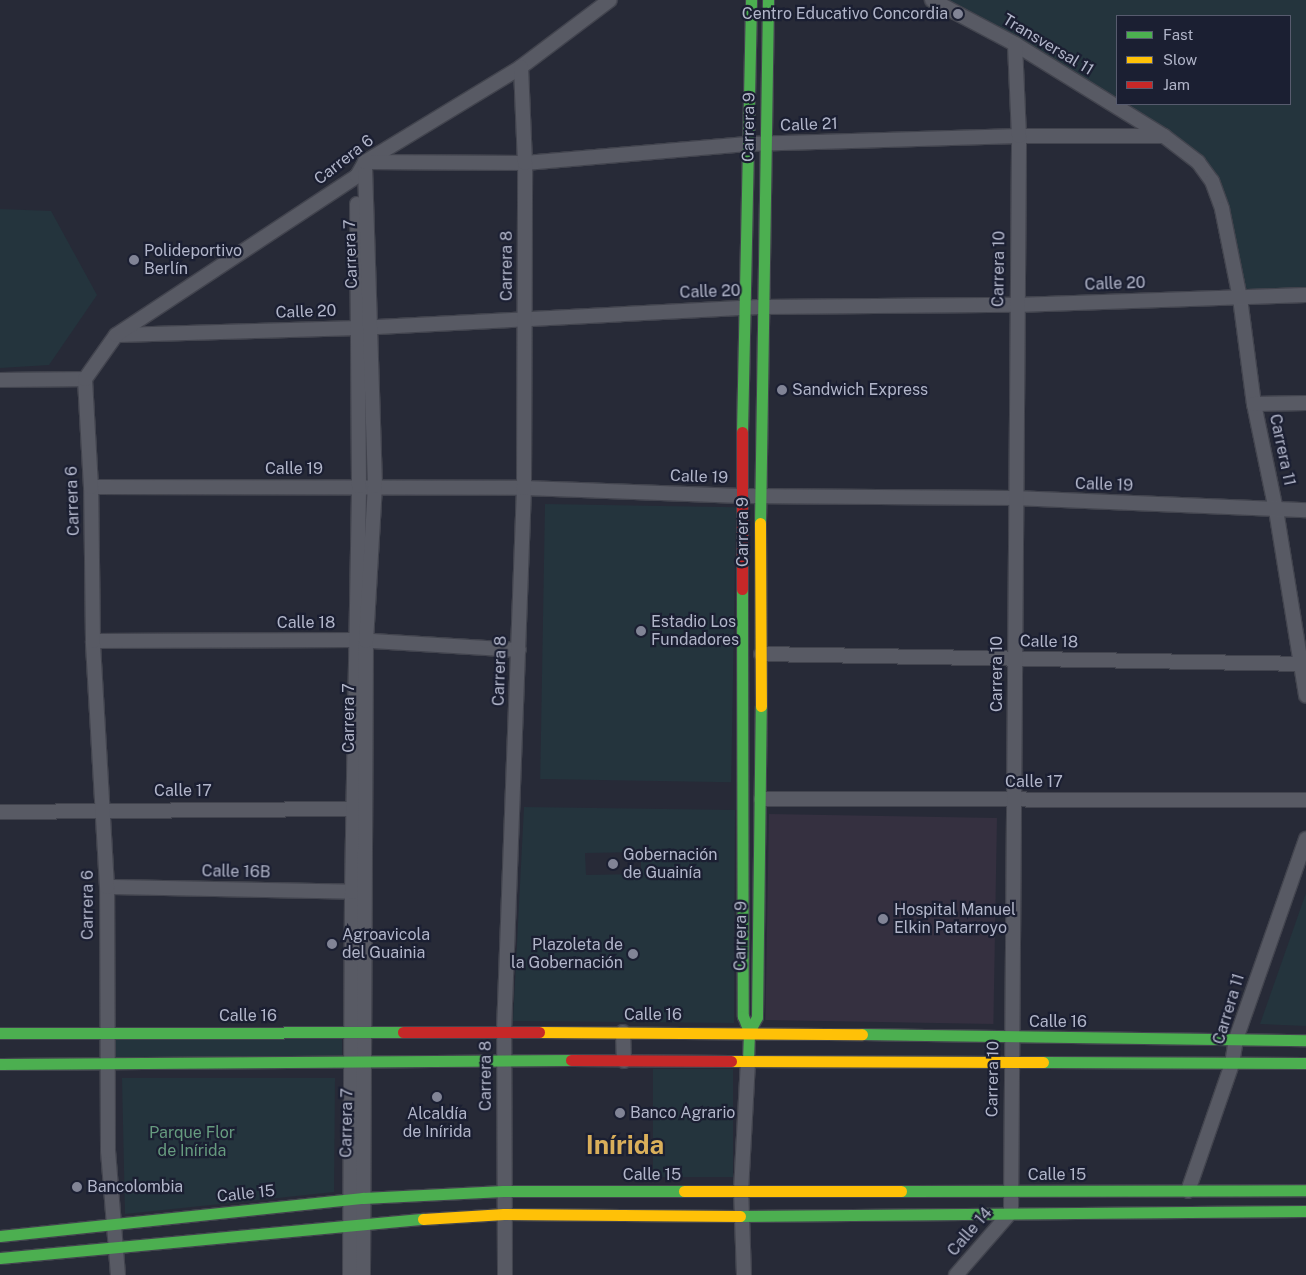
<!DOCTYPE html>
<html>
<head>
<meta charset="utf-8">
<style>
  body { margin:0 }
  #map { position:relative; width:1306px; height:1275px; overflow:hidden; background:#272a37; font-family:"Public Sans",sans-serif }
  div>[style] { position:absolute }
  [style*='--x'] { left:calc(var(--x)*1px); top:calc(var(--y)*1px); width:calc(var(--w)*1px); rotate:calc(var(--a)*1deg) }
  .medical>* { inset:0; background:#353040; transform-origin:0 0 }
  .green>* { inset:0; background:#24343d; transform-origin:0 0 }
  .roads { filter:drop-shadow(1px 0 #42444e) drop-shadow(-1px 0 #42444e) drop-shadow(0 1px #42444e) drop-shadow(0 -1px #42444e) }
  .street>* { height:14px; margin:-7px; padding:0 7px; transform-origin:7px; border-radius:7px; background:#585a64 }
  .fast>* { height:11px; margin:-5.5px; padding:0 5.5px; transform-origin:5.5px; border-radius:5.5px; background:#4caf50 }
  .slow>* { height:11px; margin:-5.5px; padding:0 5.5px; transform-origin:5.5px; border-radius:5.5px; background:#ffc107 }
  .jam>* { height:11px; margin:-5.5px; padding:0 5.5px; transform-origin:5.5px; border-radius:5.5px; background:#c62828 }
  .dots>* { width:14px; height:14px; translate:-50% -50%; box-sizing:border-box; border:2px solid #1b1f32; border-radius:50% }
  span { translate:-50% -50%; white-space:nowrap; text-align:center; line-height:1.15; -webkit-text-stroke:4.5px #1b1f32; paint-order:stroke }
  .poi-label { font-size:16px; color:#b1b5c9 }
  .right { translate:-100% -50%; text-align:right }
  .left { translate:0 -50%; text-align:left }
  .street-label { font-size:16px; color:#b1b5c9 }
  .park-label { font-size:16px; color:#669b7f }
  .town-label { font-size:26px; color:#daaf5a; font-weight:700 }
  .legend { position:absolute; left:1116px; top:15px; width:175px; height:90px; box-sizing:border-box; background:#1b1f32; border:1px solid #575b6e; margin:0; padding:6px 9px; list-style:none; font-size:15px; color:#b1b5c9 }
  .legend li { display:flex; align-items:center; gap:10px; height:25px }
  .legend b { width:25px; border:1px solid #575b6e }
</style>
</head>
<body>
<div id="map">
  <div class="medical">
    <div style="left:769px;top:814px;width:228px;height:206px;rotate:1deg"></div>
  </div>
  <div class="green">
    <div style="clip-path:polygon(evenodd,928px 0,1306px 0,1306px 295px,1240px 298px,1228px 208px,1205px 160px,928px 0,1117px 16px,1290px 16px,1290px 104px,1117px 104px,1117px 16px)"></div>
    <div style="clip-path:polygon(0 209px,51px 211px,97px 295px,49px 365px,0 368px)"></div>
    <div style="left:545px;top:504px;width:191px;height:275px;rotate:1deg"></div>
    <div style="clip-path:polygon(evenodd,524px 807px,735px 810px,734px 1023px,513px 1021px,524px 807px,641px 852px,641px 874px,586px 875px,585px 853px,641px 852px)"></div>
    <div style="clip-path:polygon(1306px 893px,1306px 1026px,1260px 1024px)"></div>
    <div style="left:107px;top:1035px;width:235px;height:26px"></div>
    <div style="left:653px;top:1069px;width:80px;height:108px"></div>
    <div style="clip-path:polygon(122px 1078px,335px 1078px,334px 1192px,125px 1214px)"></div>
  </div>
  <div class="roads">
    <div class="street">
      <div style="--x:932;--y:0;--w:94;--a:27.9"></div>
      <div style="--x:1015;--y:44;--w:175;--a:31.7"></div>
      <div style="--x:1164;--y:136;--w:43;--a:37.4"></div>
      <div style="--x:1198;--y:162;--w:24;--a:54"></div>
      <div style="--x:1212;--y:181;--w:30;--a:70"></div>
      <div style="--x:1222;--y:209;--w:91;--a:78.6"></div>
      <div style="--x:1240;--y:298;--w:107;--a:82.5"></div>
      <div style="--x:1254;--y:404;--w:108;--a:78.3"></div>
      <div style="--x:1276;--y:510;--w:188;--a:80.8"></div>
      <div style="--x:118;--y:335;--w:240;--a:-1.7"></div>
      <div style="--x:358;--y:328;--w:406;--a:-3"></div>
      <div style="--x:763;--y:307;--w:253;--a:-0.5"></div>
      <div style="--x:1016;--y:305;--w:290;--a:-2"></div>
      <div style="--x:0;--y:380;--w:85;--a:-0.7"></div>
      <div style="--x:1254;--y:404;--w:52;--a:-1.1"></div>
      <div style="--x:91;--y:487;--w:433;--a:0.1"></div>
      <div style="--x:524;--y:488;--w:218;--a:2.1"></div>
      <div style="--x:742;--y:496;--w:273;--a:0.4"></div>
      <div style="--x:1015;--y:498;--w:291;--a:2.4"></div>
      <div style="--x:93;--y:641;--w:263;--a:-0.2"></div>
      <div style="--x:356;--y:640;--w:163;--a:3.5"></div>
      <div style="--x:761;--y:654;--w:545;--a:1.05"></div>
      <div style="--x:761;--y:799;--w:545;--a:0.11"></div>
      <div style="--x:0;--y:812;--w:362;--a:-0.5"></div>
      <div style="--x:107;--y:887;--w:254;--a:1.1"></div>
      <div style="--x:623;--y:1032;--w:29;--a:88"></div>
      <div style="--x:1188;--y:1191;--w:134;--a:-70.9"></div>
      <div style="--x:1232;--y:1064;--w:25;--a:-81"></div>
      <div style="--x:1236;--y:1039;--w:212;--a:-70.7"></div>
      <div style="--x:118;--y:1275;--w:124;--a:-94.6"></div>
      <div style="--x:108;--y:1151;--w:264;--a:-90.2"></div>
      <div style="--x:107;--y:887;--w:246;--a:-93.3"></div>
      <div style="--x:93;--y:641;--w:154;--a:-90.7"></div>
      <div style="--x:91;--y:487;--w:108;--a:-93.2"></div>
      <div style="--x:85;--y:379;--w:54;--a:-54.8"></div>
      <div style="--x:116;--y:335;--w:289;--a:-33.4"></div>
      <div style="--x:357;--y:176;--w:16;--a:-60"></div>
      <div style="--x:365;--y:162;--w:183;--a:-31.3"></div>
      <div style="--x:521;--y:67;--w:111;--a:-37"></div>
      <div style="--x:350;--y:1275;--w:383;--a:-89.7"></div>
      <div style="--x:352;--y:892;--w:406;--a:-89"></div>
      <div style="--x:359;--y:486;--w:282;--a:-90.4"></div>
      <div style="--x:363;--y:1275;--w:634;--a:-89.73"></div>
      <div style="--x:366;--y:641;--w:155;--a:-86.7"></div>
      <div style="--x:375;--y:486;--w:324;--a:-91.8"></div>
      <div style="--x:365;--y:162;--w:160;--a:0.4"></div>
      <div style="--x:525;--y:163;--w:223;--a:-4.9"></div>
      <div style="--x:747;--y:144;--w:272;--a:-1.7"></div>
      <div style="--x:1019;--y:136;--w:145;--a:0"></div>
      <div style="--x:505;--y:1275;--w:244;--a:-90.2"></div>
      <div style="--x:504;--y:1031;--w:543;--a:-87.89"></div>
      <div style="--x:524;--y:488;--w:325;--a:-89.8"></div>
      <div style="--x:525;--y:163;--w:96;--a:-92.4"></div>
      <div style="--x:744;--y:1275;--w:84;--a:-92"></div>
      <div style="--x:741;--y:1191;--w:130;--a:-86.9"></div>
      <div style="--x:956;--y:1275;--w:84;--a:-48.9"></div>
      <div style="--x:1011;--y:1212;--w:1076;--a:-89.57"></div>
      <div style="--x:1019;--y:136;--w:92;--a:-92.5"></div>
    </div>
    <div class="fast">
      <div style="--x:742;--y:432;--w:432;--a:-88.8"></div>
      <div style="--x:760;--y:523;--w:523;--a:-89.12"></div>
      <div style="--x:742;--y:589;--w:427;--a:89.9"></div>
      <div style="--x:743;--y:1016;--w:17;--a:69"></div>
      <div style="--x:0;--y:1033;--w:403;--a:-0.1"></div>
      <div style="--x:862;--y:1034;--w:444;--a:0.8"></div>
      <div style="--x:748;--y:1061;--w:29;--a:-88"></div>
      <div style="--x:749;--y:1032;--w:17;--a:-62"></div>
      <div style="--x:757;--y:1017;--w:311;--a:-89.3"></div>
      <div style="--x:1043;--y:1062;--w:263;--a:0.2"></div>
      <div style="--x:0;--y:1064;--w:571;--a:-0.4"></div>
      <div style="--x:901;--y:1191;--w:405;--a:-0.1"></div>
      <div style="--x:740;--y:1216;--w:566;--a:-0.51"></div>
      <div style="--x:0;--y:1236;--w:365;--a:-6"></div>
      <div style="--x:363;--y:1198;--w:140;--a:-2.9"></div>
      <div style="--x:503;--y:1191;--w:181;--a:0"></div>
      <div style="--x:0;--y:1258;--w:425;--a:-5.3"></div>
    </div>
    <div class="slow">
      <div style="--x:760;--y:523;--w:183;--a:89.7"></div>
      <div style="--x:539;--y:1032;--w:323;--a:0.4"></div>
      <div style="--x:731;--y:1061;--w:312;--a:0.2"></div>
      <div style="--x:684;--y:1191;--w:217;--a:0"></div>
      <div style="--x:423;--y:1219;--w:81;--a:-3.5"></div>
      <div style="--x:504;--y:1214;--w:236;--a:0.5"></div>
    </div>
    <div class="jam">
      <div style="--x:742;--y:589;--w:157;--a:-90"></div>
      <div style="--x:403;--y:1032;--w:136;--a:0"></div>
      <div style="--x:571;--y:1060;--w:160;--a:0.4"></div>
    </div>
  </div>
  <div class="dots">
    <div style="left:958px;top:14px;background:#818496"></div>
    <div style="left:134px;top:260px;background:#818496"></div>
    <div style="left:782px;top:390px;background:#818496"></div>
    <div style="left:641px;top:631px;background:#818496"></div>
    <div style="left:613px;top:864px;background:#818496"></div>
    <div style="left:883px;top:919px;background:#818496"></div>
    <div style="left:332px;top:944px;background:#818496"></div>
    <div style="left:633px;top:954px;background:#818496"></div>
    <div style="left:437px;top:1097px;background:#818496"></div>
    <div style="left:620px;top:1113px;background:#818496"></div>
    <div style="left:77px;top:1187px;background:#818496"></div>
  </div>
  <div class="poi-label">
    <span class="right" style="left:948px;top:14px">Centro Educativo Concordia</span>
    <span class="left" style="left:144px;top:260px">Polideportivo<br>Berlín</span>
    <span class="left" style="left:792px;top:390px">Sandwich Express</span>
    <span class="left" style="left:651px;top:631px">Estadio Los<br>Fundadores</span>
    <span class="left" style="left:623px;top:864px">Gobernación<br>de Guainía</span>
    <span class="left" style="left:894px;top:919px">Hospital Manuel<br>Elkin Patarroyo</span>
    <span class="left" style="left:342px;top:944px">Agroavicola<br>del Guainia</span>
    <span class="right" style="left:623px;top:954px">Plazoleta de<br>la Gobernación</span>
    <span class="left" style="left:630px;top:1113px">Banco Agrario</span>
    <span style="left:437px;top:1123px">Alcaldía<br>de Inírida</span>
    <span class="left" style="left:87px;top:1187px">Bancolombia</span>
  </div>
  <div class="street-label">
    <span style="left:1048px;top:45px;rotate:31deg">Transversal 11</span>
    <span style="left:809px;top:125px;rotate:-2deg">Calle 21</span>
    <span style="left:749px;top:127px;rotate:-89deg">Carrera 9</span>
    <span style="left:344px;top:160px;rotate:-38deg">Carrera 6</span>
    <span style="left:351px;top:254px;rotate:-92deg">Carrera 7</span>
    <span style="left:507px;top:266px;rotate:-90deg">Carrera 8</span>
    <span style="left:999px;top:269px;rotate:-89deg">Carrera 10</span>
    <span style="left:1115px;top:284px;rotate:-2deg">Calle 20</span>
    <span style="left:710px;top:292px;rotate:-2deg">Calle 20</span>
    <span style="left:306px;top:312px;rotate:-2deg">Calle 20</span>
    <span style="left:1282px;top:450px;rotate:78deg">Carrera 11</span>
    <span style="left:294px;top:469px">Calle 19</span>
    <span style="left:699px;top:477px;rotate:2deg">Calle 19</span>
    <span style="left:1104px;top:485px;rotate:2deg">Calle 19</span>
    <span style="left:73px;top:501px;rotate:-92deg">Carrera 6</span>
    <span style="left:743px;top:532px;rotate:-90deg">Carrera 9</span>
    <span style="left:306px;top:623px">Calle 18</span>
    <span style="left:1049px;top:642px;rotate:1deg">Calle 18</span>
    <span style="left:500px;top:671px;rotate:-88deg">Carrera 8</span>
    <span style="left:997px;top:674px;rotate:-90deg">Carrera 10</span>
    <span style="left:349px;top:718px;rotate:-90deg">Carrera 7</span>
    <span style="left:1034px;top:782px">Calle 17</span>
    <span style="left:183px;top:791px">Calle 17</span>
    <span style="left:236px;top:872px;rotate:1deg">Calle 16B</span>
    <span style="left:88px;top:905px;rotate:-90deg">Carrera 6</span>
    <span style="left:741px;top:936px;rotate:-89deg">Carrera 9</span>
    <span style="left:1229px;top:1009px;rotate:-73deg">Carrera 11</span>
    <span style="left:653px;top:1015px">Calle 16</span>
    <span style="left:248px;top:1016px">Calle 16</span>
    <span style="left:1058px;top:1022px">Calle 16</span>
    <span style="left:486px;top:1076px;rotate:-90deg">Carrera 8</span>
    <span style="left:993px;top:1079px;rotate:-89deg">Carrera 10</span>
    <span style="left:347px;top:1123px;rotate:-89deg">Carrera 7</span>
    <span style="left:652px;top:1175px">Calle 15</span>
    <span style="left:1057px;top:1175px">Calle 15</span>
    <span style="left:246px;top:1194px;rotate:-6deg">Calle 15</span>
    <span style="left:970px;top:1232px;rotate:-49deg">Calle 14</span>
  </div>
  <div class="park-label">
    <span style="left:192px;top:1142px">Parque Flor<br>de Inírida</span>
  </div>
  <div class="town-label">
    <span style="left:625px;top:1145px">Inírida</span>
  </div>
  <ul class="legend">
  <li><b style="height:6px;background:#4caf50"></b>Fast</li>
  <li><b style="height:6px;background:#ffc107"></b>Slow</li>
  <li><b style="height:6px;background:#c62828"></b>Jam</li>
  </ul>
</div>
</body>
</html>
